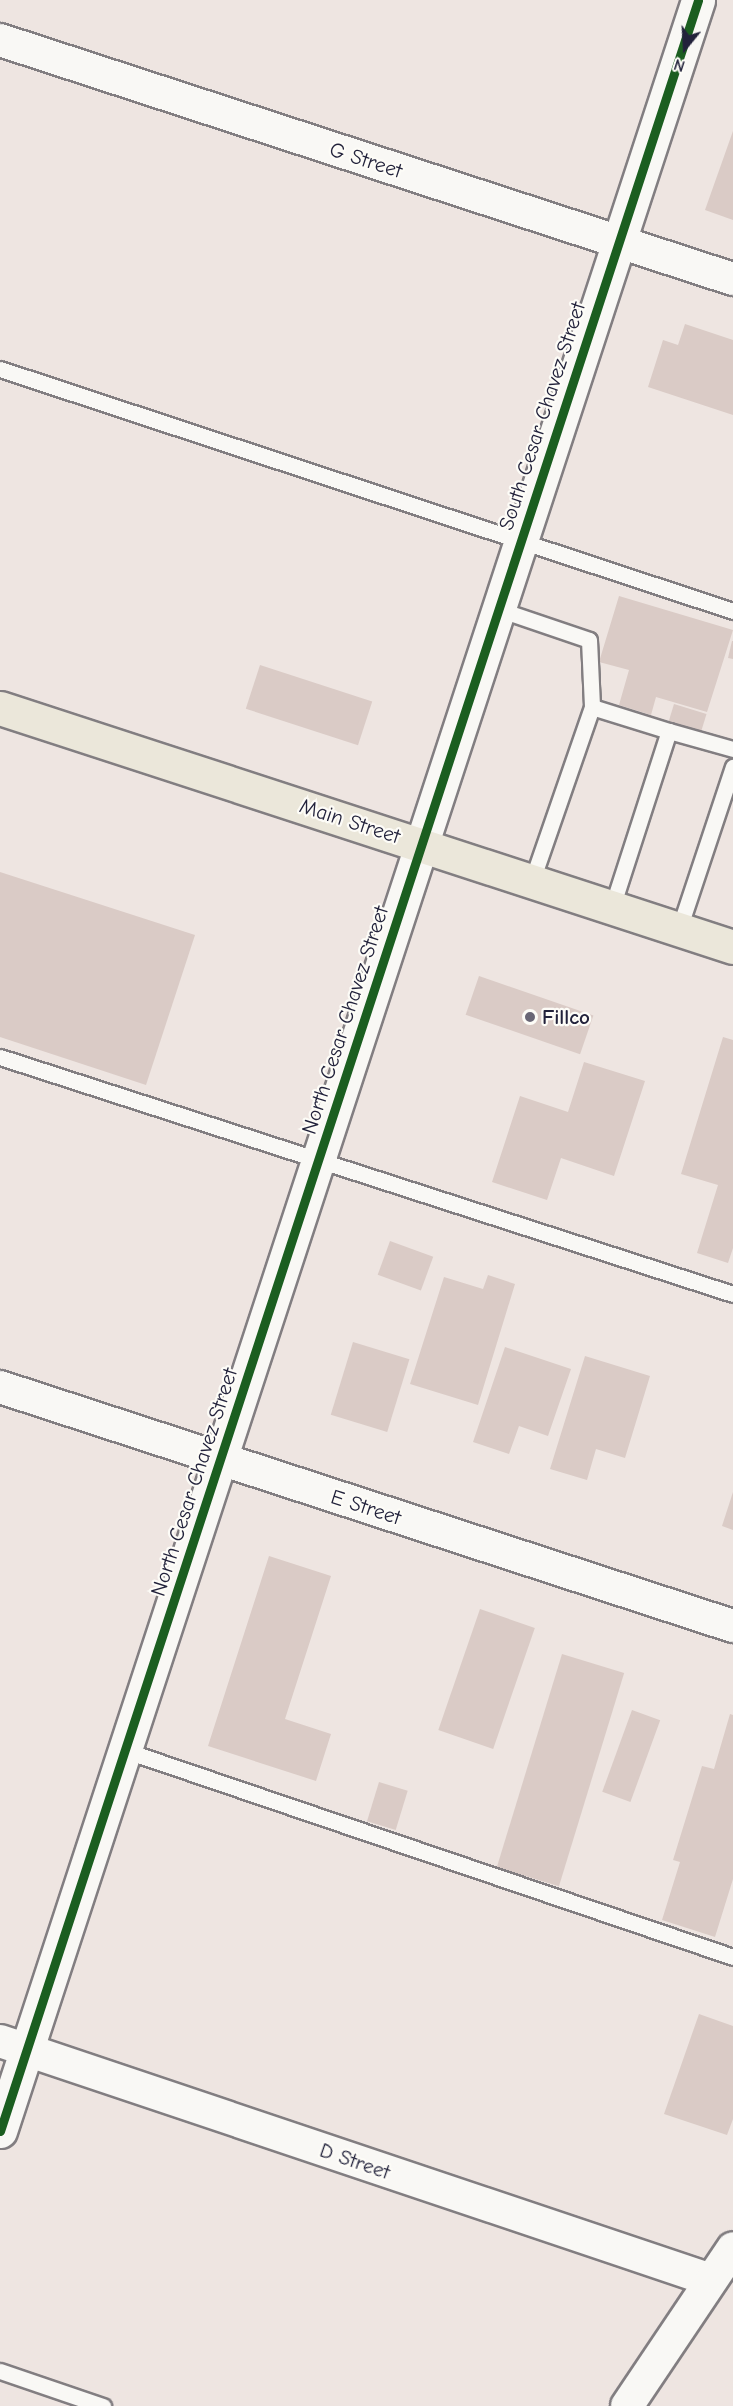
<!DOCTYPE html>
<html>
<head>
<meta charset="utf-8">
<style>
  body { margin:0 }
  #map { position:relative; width:733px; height:2406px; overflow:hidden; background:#eee5e1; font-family:"Comic Neue",sans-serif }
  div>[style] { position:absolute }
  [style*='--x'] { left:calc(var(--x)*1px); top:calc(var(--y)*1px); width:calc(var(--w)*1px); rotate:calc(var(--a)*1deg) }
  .building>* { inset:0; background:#dacbc6; transform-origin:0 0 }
  .roads { filter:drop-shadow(2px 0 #827e81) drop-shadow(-2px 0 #827e81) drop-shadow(0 2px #827e81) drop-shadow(0 -2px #827e81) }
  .lane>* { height:15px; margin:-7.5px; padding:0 7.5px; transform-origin:7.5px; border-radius:7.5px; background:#f9f8f5 }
  .street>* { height:32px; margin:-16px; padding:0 16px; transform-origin:16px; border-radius:16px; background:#f9f8f5 }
  .secondary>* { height:33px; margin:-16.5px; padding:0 16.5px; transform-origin:16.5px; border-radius:16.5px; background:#f9f8f5 }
  .primary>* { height:33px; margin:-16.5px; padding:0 16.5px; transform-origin:16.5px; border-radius:16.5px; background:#ebe7da }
  .cycleway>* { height:9px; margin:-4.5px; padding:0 4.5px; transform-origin:4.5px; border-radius:4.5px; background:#1b5e20 }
  .dots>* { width:16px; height:16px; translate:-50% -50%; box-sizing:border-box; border:3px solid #fdfcf7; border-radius:50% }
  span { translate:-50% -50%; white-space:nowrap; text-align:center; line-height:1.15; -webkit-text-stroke:4.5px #fdfcf7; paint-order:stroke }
  .street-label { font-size:21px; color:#22223b }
  .poi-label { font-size:21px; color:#22223b; font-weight:700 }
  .left { translate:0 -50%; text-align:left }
  .north { position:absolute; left:655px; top:18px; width:60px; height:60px; -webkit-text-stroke:4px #fdfcf7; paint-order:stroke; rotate:198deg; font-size:16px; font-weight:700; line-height:24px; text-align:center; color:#22223b }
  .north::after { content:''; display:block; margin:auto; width:21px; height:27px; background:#22223b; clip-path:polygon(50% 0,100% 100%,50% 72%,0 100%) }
</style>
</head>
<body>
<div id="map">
  <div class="building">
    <div style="clip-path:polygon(733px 131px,733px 220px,705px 210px)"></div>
    <div style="clip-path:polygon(685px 324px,733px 340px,733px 415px,648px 387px,663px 340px,678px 345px)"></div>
    <div style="clip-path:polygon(619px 596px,733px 630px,707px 712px,656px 697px,651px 715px,619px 705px,629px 670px,599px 662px)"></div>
    <div style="clip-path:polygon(732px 641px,733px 641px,733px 659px,728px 658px)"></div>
    <div style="left:260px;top:665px;width:118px;height:46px;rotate:18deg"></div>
    <div style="left:674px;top:704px;width:34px;height:19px;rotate:17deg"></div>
    <div style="clip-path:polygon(0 872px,195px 935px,146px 1085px,0 1037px)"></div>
    <div style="left:479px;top:976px;width:121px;height:41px;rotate:19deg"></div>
    <div style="clip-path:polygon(723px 1037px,733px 1040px,733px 1248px,728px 1263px,697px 1253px,718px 1185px,681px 1174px)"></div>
    <div style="clip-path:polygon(584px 1062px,645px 1081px,614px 1176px,561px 1158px,547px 1200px,492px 1182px,520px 1096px,568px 1112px)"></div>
    <div style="left:390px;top:1241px;width:46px;height:36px;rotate:20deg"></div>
    <div style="clip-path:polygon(488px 1275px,515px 1284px,478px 1405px,410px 1384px,444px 1277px,483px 1289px)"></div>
    <div style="left:353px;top:1342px;width:59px;height:76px;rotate:17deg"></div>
    <div style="clip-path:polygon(505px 1347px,571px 1369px,548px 1436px,519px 1426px,509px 1454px,473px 1442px)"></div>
    <div style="clip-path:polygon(585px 1356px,650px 1376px,625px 1458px,596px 1449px,587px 1480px,550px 1469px)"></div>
    <div style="clip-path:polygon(733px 1492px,733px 1530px,722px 1526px)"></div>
    <div style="clip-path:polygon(269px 1556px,331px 1576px,285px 1719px,331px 1734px,316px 1781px,208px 1746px)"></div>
    <div style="left:480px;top:1609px;width:58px;height:128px;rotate:19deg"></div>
    <div style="left:562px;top:1654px;width:65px;height:223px;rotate:17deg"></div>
    <div style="left:632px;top:1710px;width:30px;height:87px;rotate:20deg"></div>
    <div style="clip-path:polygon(730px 1714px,733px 1715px,733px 1879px,715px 1937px,662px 1920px,680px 1862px,673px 1860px,702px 1766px,714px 1769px)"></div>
    <div style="left:379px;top:1782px;width:30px;height:41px;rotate:17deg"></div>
    <div style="clip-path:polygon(699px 2014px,733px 2026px,733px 2119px,727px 2135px,664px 2114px)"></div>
  </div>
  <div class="roads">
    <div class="lane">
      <div style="--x:0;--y:369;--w:772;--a:18.27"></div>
      <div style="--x:498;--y:609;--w:96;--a:18.8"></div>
      <div style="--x:589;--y:640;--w:67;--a:87.4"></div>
      <div style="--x:592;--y:707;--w:183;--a:109.1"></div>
      <div style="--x:592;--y:707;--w:81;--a:17.3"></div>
      <div style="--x:612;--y:907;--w:185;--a:-72.1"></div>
      <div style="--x:669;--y:731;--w:66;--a:15.7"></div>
      <div style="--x:679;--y:929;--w:171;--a:-71.6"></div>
      <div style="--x:0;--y:1057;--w:770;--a:17.92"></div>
      <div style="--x:124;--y:1750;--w:643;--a:18.77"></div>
      <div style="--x:0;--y:2371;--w:109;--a:18.8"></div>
    </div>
    <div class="street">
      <div style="--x:0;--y:40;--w:771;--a:18.06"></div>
      <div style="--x:0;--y:1387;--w:771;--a:18.06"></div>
      <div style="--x:0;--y:2041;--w:750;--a:18.58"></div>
      <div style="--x:627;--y:2406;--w:190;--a:-56.1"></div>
    </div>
    <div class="secondary">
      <div style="--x:0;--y:2131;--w:2242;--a:-71.86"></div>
    </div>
    <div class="primary">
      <div style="--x:0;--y:708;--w:771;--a:18.06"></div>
    </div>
  </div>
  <div class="cycleway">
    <div style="--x:0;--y:2131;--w:2242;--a:-71.86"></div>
  </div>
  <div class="dots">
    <div style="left:530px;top:1017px;background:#696675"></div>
  </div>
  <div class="street-label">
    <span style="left:366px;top:160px;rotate:18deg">G Street</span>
    <span style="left:542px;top:416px;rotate:-72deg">South Cesar Chavez Street</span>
    <span style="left:350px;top:821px;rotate:18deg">Main Street</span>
    <span style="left:345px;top:1020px;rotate:-72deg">North Cesar Chavez Street</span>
    <span style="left:194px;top:1482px;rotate:-72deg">North Cesar Chavez Street</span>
    <span style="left:366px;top:1507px;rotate:18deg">E Street</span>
    <span style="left:355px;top:2161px;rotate:19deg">D Street</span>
  </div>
  <div class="poi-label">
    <span class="left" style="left:542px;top:1017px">Fillco</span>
  </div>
  <div class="north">N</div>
</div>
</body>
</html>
